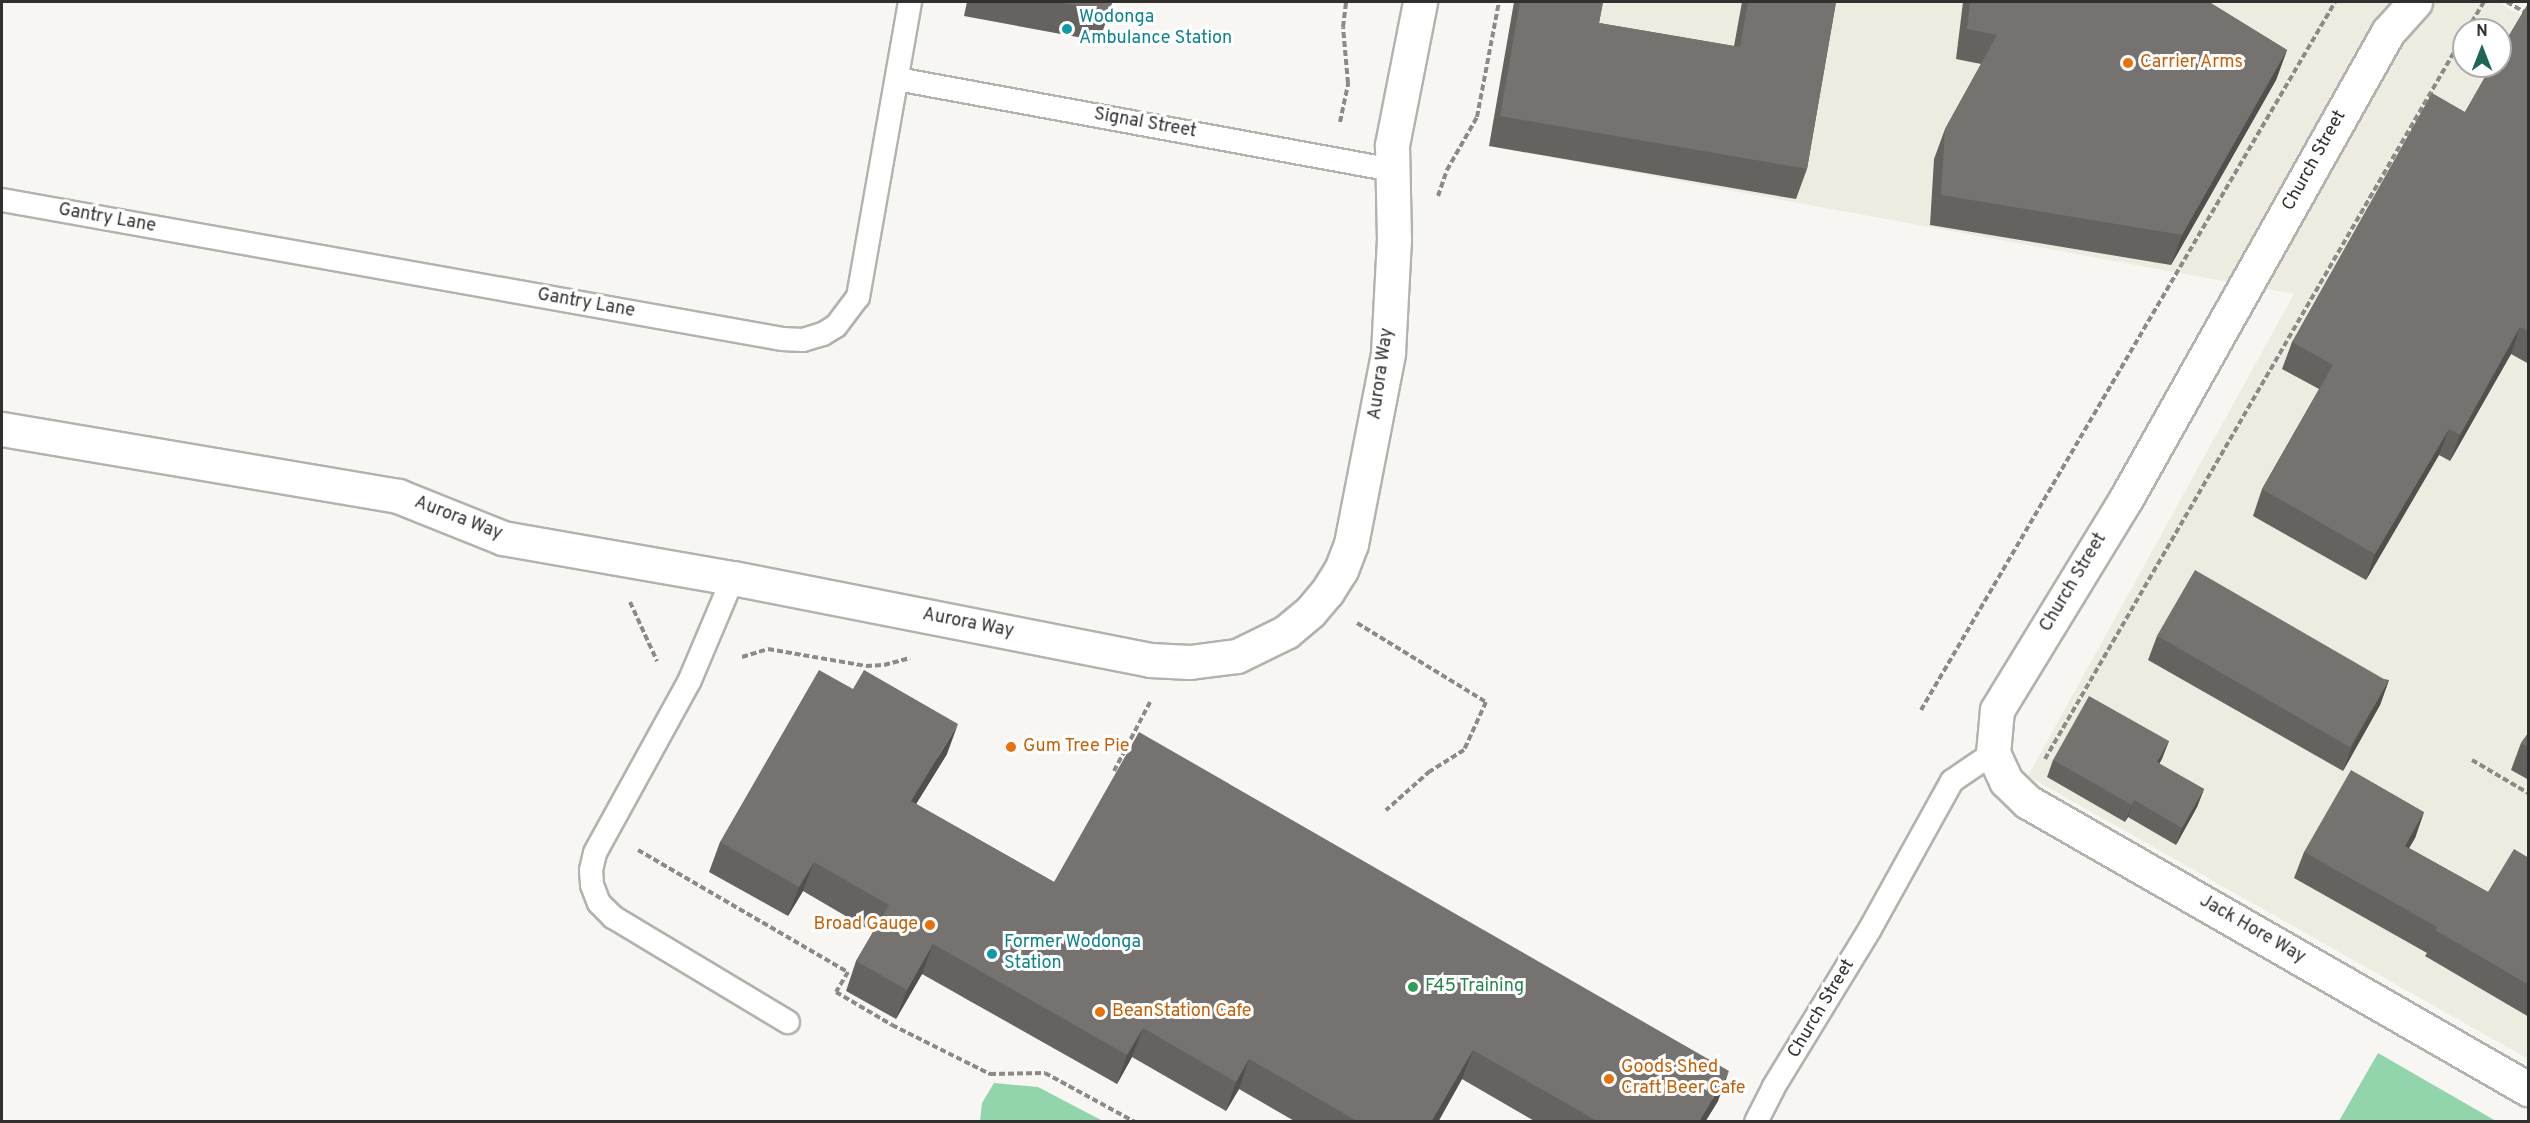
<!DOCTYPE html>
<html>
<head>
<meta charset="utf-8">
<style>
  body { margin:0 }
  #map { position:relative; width:2530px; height:1123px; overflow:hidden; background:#f7f6f2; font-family:Overpass,sans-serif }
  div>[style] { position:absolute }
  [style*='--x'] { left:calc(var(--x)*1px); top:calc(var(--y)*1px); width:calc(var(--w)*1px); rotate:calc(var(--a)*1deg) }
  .built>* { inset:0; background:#eeece0 }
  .green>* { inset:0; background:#92d5ac }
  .path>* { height:4px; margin-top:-2px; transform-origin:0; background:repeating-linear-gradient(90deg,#8b8a87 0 6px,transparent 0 9px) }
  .roads { filter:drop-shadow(2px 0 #b2b2ae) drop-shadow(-2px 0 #b2b2ae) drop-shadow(0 2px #b2b2ae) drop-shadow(0 -2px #b2b2ae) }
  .service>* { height:22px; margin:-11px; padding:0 11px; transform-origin:11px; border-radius:11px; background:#fff }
  .minor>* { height:33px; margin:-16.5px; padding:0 16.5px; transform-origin:16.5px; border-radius:16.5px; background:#fff }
  .wall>* { inset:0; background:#65625f }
  .shaded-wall>* { inset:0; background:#52504e }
  .building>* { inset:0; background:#75726f; transform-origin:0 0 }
  .dots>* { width:16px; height:16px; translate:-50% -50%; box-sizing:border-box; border:3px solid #fff; border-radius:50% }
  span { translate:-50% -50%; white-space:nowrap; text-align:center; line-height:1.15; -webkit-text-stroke:6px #fff; paint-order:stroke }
  .culture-label { font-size:18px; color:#0d838f }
  .left { translate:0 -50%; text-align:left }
  .food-label { font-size:18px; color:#c56008 }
  .right { translate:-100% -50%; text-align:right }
  .street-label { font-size:18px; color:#31302f }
  .leisure-label { font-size:18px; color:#27864d }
  .frame { position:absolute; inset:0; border:3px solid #31302f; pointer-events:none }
  .north { position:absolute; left:2452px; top:18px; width:60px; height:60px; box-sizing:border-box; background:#fff; border:2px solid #adacac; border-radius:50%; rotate:0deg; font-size:16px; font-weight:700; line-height:24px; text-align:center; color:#31302f }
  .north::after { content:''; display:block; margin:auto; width:21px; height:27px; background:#1f6557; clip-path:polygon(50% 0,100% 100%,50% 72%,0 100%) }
</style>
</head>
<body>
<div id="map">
  <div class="built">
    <div style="clip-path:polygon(evenodd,1514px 2px,2498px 2px,2528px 19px,2528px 1059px,2028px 776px,2294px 294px,1489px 146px,1514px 2px,2464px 30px,2500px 30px,2500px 66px,2464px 66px,2464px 30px)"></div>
  </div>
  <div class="green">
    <div style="clip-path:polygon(2378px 1053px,2496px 1121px,2339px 1121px)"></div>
    <div style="clip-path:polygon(994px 1083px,1038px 1087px,1103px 1121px,980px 1121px,982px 1103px)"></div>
  </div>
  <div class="path">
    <div style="--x:2507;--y:2;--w:24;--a:30"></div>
    <div style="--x:2467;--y:30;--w:33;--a:-59"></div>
    <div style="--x:1340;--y:122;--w:40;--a:-78"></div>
    <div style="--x:1348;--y:83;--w:56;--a:-95.1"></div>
    <div style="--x:1343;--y:27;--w:25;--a:-83"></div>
    <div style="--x:1438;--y:196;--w:28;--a:-71"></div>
    <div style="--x:1447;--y:170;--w:61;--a:-60.5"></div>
    <div style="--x:1477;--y:117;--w:117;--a:-79.2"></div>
    <div style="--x:630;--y:602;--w:65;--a:65.4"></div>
    <div style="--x:1357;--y:623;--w:151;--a:31.5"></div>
    <div style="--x:1486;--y:702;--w:53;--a:114.6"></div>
    <div style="--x:1464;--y:750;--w:40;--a:148"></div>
    <div style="--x:1430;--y:771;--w:59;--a:138.4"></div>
    <div style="--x:742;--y:657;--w:27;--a:-17"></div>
    <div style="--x:768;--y:649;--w:99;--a:9.8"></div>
    <div style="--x:866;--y:666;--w:18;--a:-3"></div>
    <div style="--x:884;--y:665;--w:27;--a:-15"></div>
    <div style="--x:1921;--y:710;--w:820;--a:-59.68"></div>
    <div style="--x:2045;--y:759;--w:837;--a:-59.94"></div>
    <div style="--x:2472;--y:760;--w:65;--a:30.5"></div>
    <div style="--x:1114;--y:771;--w:78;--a:-62.4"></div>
    <div style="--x:638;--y:850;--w:243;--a:30.2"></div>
    <div style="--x:848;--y:972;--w:23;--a:121"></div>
    <div style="--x:836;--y:992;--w:65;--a:30.5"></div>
    <div style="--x:892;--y:1025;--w:110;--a:26.6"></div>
    <div style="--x:990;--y:1074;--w:55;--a:-1"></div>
    <div style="--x:1045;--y:1073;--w:102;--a:28.6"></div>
  </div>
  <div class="roads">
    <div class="service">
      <div style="--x:897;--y:79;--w:504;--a:10.4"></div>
      <div style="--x:2;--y:200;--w:792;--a:10.1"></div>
      <div style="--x:782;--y:339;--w:21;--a:3"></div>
      <div style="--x:803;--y:340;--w:21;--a:-17"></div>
      <div style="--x:823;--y:334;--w:15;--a:-32"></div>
      <div style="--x:836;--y:326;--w:36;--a:-53"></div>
      <div style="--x:858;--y:297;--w:300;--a:-80"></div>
      <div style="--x:733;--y:578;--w:111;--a:112.9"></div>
      <div style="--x:690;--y:680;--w:197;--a:118.8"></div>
      <div style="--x:595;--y:853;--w:17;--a:103"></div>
      <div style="--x:591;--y:870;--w:15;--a:86"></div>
      <div style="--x:592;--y:885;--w:19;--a:69"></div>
      <div style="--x:599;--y:903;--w:20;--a:45"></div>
      <div style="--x:613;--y:917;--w:204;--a:31"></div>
      <div style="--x:1756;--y:1122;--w:38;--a:-63"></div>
      <div style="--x:1773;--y:1088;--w:186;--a:-58.6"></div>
      <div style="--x:1870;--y:929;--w:169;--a:-61"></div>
      <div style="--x:1952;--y:781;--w:50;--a:-34.3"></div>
    </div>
    <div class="minor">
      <div style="--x:2415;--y:2;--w:40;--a:132"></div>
      <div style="--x:2388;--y:32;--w:533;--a:119.31"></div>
      <div style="--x:2127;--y:497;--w:250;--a:121.4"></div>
      <div style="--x:1997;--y:710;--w:43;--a:95.3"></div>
      <div style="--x:1993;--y:753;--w:31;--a:65"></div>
      <div style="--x:2006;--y:781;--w:30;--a:44"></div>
      <div style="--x:2028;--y:802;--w:577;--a:29.86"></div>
      <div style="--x:2;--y:429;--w:402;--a:9.6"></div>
      <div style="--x:398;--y:496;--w:113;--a:21.8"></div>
      <div style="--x:503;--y:538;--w:233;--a:9.9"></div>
      <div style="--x:733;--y:578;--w:425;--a:11.1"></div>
      <div style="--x:1150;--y:660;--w:40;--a:2.9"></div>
      <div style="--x:1190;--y:662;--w:47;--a:-7.3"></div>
      <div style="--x:1237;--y:656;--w:55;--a:-26.1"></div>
      <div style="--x:1286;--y:632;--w:31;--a:-40"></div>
      <div style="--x:1310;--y:612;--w:26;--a:-50"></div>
      <div style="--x:1327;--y:592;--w:26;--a:-58"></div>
      <div style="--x:1341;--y:570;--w:28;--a:-69"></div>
      <div style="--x:1351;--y:544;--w:195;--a:-79"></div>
      <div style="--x:1388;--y:353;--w:113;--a:-87"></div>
      <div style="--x:1394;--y:240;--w:95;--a:-91.2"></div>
      <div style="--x:1392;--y:145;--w:146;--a:-78.9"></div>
    </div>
  </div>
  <div class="wall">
    <div style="clip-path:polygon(967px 2px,1112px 2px,1110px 11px,1099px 41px,964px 16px)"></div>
    <div style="clip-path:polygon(1514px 2px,1603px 2px,1599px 23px,1734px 46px,1742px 2px,1836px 2px,1807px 169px,1796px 199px,1489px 146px)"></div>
    <div style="clip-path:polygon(1963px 2px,2209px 2px,2287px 50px,2276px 80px,2171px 265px,1930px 225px,1934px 159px,1945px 129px,1981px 64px,1956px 59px)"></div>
    <div style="clip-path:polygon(2529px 2px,2529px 364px,2511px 354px,2450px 461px,2439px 455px,2366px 580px,2253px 516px,2262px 489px,2319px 389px,2282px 369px,2292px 342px,2465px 112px)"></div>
    <div style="clip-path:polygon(2157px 636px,2389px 680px,2380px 705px,2343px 771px,2148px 660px)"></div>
    <div style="clip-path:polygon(2529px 732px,2529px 780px,2511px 770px,2521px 743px)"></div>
    <div style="clip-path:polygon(2169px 741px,2159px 764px,2204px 789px,2197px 807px,2176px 845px,2128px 817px,2125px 822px,2047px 777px,2053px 760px)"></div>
    <div style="clip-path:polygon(947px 754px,916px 804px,1054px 882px,1718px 1101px,1705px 1122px,1536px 1122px,1462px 1079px,1438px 1122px,1296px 1122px,1239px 1089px,1226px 1111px,1132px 1057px,1117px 1084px,922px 974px,896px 1019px,846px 991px,856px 961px,873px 932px,803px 891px,788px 916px,709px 872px,720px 842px)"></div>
    <div style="clip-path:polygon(2424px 812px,2415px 838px,2409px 848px,2488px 892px,2529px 858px,2529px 1017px,2425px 956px,2427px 953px,2294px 878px,2304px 852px)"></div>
  </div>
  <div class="shaded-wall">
    <div style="clip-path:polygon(2287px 50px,2276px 80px,2171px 265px,2182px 235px)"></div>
    <div style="clip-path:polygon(2520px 327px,2511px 354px,2450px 461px,2460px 435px)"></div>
    <div style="clip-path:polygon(2449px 429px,2439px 455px,2366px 580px,2375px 554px)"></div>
    <div style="clip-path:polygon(2389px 680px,2380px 705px,2343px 771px,2352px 746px)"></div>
    <div style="clip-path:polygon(958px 724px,947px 754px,900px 830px,911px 801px)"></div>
    <div style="clip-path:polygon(2169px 741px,2162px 759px,2150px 780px,2157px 762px)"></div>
    <div style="clip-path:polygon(2204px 789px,2197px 807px,2176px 845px,2182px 828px)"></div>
    <div style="clip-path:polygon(2134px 800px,2128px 817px,2125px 822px,2132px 805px)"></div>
    <div style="clip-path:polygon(2424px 812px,2415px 838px,2395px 872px,2405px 846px)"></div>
    <div style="clip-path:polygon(814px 862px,803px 891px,788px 916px,799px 887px)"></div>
    <div style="clip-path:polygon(933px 944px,922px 974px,896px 1019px,907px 990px)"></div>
    <div style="clip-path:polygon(1143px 1028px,1132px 1057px,1117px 1084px,1127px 1055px)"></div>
    <div style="clip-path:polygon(1473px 1050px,1462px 1079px,1438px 1122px,1431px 1122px)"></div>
    <div style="clip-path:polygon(1249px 1059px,1239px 1089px,1226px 1111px,1236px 1082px)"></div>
    <div style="clip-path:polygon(1729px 1071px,1718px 1101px,1705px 1122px,1699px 1122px)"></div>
  </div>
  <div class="building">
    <div style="clip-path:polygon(1058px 2px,1112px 2px,1110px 11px)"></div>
    <div style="clip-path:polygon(1520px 2px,1603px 2px,1599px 23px,1740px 47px,1748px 2px,1836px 2px,1807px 169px,1500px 116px)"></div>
    <div style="clip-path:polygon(1970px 2px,2209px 2px,2287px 50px,2182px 235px,1941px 195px,1945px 129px,1997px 35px,1967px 29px)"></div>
    <div style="clip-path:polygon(2529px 2px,2529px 332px,2520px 327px,2460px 435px,2449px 429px,2375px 554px,2262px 489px,2333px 365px,2292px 342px,2432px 93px,2465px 112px,2491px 66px,2500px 66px,2500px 50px)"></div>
    <div style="left:2195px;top:570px;width:223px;height:76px;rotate:30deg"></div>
    <div style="clip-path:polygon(819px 670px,853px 689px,864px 670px,958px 724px,911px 801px,1054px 882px,1139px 732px,1729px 1071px,1699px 1122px,1599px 1122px,1473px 1050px,1431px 1122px,1359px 1122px,1249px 1059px,1236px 1082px,1143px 1028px,1127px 1055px,933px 944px,907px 990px,856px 961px,889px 905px,814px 862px,799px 887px,720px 842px)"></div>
    <div style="clip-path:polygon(2089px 696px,2169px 741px,2157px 762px,2204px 789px,2182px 828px,2134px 800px,2132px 805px,2053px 760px)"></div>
    <div style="clip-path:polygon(2529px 732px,2529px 748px,2521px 743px)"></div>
    <div style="clip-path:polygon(2351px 770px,2424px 812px,2405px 846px,2488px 892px,2514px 849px,2529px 858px,2529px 985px,2435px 930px,2437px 927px,2304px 852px)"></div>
  </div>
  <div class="dots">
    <div style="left:1067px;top:29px;background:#0f9aa8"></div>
    <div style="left:2128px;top:63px;background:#e8710a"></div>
    <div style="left:1011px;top:747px;background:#e8710a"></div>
    <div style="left:930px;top:925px;background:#e8710a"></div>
    <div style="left:992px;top:954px;background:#0f9aa8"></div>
    <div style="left:1413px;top:987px;background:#2e9e5b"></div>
    <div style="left:1100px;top:1012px;background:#e8710a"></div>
    <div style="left:1609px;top:1079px;background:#e8710a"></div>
  </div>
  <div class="culture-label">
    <span class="left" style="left:1079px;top:29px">Wodonga<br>Ambulance Station</span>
    <span class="left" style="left:1004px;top:954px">Former Wodonga<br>Station</span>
  </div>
  <div class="food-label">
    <span class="left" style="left:2140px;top:63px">Carrier Arms</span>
    <span class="left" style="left:1023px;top:747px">Gum Tree Pie</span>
    <span class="right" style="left:918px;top:925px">Broad Gauge</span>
    <span class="left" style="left:1112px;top:1012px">BeanStation Cafe</span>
    <span class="left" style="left:1621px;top:1079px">Goods Shed<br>Craft Beer Cafe</span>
  </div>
  <div class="street-label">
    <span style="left:1145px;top:124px;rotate:10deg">Signal Street</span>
    <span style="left:2315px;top:161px;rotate:-61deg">Church Street</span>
    <span style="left:107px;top:219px;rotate:10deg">Gantry Lane</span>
    <span style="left:586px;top:304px;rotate:10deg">Gantry Lane</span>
    <span style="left:1382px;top:374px;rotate:-82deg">Aurora Way</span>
    <span style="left:458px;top:519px;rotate:21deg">Aurora Way</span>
    <span style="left:2074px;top:583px;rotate:-59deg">Church Street</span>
    <span style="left:968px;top:624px;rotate:11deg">Aurora Way</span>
    <span style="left:2252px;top:930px;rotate:30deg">Jack Hore Way</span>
    <span style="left:1822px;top:1009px;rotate:-59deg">Church Street</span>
  </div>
  <div class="leisure-label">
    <span class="left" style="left:1425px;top:987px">F45 Training</span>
  </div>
  <div class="frame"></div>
  <div class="north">N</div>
</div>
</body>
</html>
